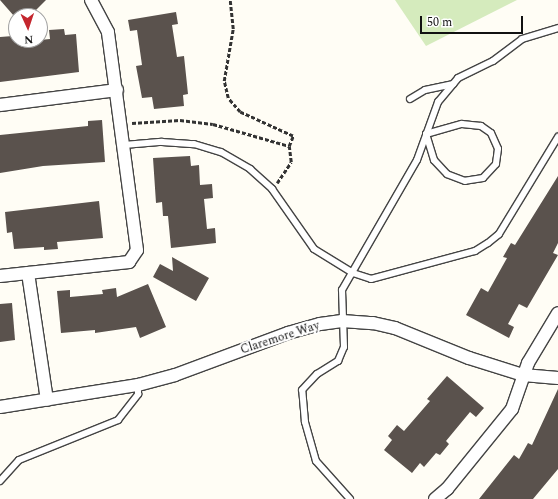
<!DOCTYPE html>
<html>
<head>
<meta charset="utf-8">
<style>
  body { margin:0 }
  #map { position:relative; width:558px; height:499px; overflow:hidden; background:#fffdf5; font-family:Spectral,serif }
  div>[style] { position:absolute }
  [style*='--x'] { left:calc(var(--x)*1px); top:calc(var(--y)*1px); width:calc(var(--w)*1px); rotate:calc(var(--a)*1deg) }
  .green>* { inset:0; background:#d5ebbd }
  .building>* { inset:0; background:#5a524d }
  .path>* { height:2.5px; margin-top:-1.25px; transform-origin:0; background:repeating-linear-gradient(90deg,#333 0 4px,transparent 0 6px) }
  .roads { filter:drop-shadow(1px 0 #444) drop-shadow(-1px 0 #444) drop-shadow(0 1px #444) drop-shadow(0 -1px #444) }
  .service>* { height:6px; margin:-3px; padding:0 3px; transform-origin:3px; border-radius:3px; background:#fff }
  .minor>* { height:12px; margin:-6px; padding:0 6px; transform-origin:6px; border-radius:6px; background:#fff }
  span { translate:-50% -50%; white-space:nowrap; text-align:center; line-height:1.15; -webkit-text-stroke:4px #fff; paint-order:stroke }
  .street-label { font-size:12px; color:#111 }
  .north { position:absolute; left:8px; top:8px; width:40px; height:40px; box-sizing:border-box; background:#fff; border:1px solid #a0a0a0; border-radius:50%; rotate:177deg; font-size:11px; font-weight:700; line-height:16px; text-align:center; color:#111 }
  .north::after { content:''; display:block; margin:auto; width:14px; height:18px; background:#c4262e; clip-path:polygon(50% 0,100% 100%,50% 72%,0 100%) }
  .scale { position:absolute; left:420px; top:16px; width:103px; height:18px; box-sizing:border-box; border:2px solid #111; border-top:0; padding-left:5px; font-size:12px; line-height:14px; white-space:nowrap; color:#111; -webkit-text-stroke:3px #fff; paint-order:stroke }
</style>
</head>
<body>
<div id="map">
  <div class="green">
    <div style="clip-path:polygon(395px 0,517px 0,426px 46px)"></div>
  </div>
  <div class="building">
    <div style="clip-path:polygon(0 0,46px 0,30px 16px,14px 16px)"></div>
    <div style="clip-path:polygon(176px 12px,178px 24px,172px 25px,177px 57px,184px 56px,188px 94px,183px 95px,184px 106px,154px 109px,152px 97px,142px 98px,136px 66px,142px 65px,137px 30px,130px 31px,128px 20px)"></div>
    <div style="clip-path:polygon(64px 29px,65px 35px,76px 34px,79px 72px,0 82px,0 37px,13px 36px,14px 40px,40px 40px,50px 39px,49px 30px)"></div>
    <div style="clip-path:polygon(102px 120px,105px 162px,43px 166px,0 173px,0 135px,88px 126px,88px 121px)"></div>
    <div style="clip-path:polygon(190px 156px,191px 166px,199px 165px,200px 185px,212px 184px,213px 198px,204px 199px,207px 229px,215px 228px,216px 243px,171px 248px,168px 216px,163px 216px,162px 202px,156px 203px,153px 158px)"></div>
    <div style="clip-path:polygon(558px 176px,558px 243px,553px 253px,558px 255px,527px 308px,519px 304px,508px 324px,514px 327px,509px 338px,466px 315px,481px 288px,488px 292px,507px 258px,503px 257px,511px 243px,515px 245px)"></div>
    <div style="clip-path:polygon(99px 201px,103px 238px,57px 242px,58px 249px,44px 250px,44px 247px,14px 249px,12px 232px,7px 233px,5px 212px)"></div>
    <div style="clip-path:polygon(172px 257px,209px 278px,196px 301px,153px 277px,160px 264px,173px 271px)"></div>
    <div style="clip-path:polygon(148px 284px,166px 327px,140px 338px,136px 327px,95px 333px,95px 330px,61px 333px,57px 291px,70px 290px,70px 297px,103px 294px,102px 290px,116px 288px,117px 297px)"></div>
    <div style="clip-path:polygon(12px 303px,15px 340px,0 342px,0 304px)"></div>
    <div style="clip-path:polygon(447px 376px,484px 408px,476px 417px,470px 412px,446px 441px,449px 444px,440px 455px,436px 453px,424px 467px,420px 463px,412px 473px,384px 450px,392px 440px,388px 436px,397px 425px,404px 431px,430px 401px,427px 399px)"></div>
    <div style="clip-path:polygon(558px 389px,558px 469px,533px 499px,479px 499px,514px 455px,519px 459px,528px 443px,532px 445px)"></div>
  </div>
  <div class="path">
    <div style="--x:132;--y:123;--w:48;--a:-3.6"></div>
    <div style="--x:180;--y:120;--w:33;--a:7"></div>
    <div style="--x:213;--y:124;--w:79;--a:16.1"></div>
    <div style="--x:289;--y:146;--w:11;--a:-68"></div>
    <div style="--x:293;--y:136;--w:58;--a:-155.6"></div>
    <div style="--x:240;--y:112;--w:18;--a:-131"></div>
    <div style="--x:228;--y:98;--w:17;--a:-103"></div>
    <div style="--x:224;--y:81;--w:53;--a:-80.2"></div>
    <div style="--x:233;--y:29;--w:29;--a:-96"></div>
    <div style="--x:277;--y:183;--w:25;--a:-56"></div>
    <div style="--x:291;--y:162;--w:16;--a:-97"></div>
  </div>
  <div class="roads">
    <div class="service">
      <div style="--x:410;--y:99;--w:17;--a:-31"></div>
      <div style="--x:425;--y:90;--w:29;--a:-12"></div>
      <div style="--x:462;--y:124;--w:19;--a:6"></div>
      <div style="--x:481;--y:126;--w:12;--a:35"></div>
      <div style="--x:491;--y:133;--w:17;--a:66"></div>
      <div style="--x:498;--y:149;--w:15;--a:98"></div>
      <div style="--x:496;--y:164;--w:19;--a:133"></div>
      <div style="--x:483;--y:178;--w:18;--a:171"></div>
      <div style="--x:465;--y:181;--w:19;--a:-159"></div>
      <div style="--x:447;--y:174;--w:19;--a:-133"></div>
      <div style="--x:434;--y:160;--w:27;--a:-107"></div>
      <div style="--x:426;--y:134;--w:37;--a:-16"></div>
      <div style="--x:124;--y:145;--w:38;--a:-5"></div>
      <div style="--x:162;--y:142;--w:32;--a:4"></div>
      <div style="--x:194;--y:144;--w:28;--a:17"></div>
      <div style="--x:221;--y:152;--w:34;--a:30"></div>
      <div style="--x:250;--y:169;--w:30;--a:42"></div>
      <div style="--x:272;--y:189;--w:73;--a:55"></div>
      <div style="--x:314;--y:249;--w:46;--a:31.6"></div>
      <div style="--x:353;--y:273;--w:19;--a:18"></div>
      <div style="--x:371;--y:279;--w:108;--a:-15.1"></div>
      <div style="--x:475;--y:251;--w:15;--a:-32"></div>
      <div style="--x:488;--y:243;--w:14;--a:-39"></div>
      <div style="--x:499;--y:234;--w:114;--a:-58.7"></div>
      <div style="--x:0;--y:481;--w:28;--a:-48"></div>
      <div style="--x:19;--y:460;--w:107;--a:-22"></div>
      <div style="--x:118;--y:420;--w:33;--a:-52"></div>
      <div style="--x:138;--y:394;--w:9;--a:-90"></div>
      <div style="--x:350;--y:499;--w:51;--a:-131.8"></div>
      <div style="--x:316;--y:461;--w:41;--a:-105.8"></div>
      <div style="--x:305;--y:422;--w:32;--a:-95"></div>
      <div style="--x:302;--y:390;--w:22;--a:-47"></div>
      <div style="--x:317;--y:374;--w:25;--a:-32"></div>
      <div style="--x:338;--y:361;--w:15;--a:-67"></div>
      <div style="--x:344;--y:347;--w:57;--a:-92"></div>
      <div style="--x:342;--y:290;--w:150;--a:-60"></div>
      <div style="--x:417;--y:160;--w:62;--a:-70.1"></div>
      <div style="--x:438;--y:102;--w:31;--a:-50"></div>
      <div style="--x:458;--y:78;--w:39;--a:-26"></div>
      <div style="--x:493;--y:61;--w:36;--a:-37"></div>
      <div style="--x:522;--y:39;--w:38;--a:-17"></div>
    </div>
    <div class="minor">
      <div style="--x:0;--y:105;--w:118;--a:-7.3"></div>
      <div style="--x:28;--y:273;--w:128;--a:81.5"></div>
      <div style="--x:0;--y:276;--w:130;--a:-6.2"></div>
      <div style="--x:129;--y:262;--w:14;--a:-56"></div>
      <div style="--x:137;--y:250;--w:220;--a:-97.6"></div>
      <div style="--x:108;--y:32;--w:36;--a:-118"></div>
      <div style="--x:0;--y:407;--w:140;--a:-9.1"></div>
      <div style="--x:138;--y:385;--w:38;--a:-15"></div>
      <div style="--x:175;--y:375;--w:121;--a:-20.4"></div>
      <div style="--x:288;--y:333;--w:33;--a:-16"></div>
      <div style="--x:320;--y:324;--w:22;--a:-8"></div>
      <div style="--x:342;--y:321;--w:31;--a:4"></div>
      <div style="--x:373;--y:323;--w:23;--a:13"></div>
      <div style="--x:395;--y:328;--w:80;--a:22.1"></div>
      <div style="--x:469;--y:358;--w:57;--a:17.5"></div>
      <div style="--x:523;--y:375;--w:35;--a:5"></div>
      <div style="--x:435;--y:499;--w:16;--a:-40"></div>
      <div style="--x:447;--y:489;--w:103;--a:-50.9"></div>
      <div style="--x:512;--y:409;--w:49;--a:-70.8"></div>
      <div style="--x:528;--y:363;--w:58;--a:-59"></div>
    </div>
  </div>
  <div class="street-label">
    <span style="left:280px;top:338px;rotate:-18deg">Claremore Way</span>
  </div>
  <div class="north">N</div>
  <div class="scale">50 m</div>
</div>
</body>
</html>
